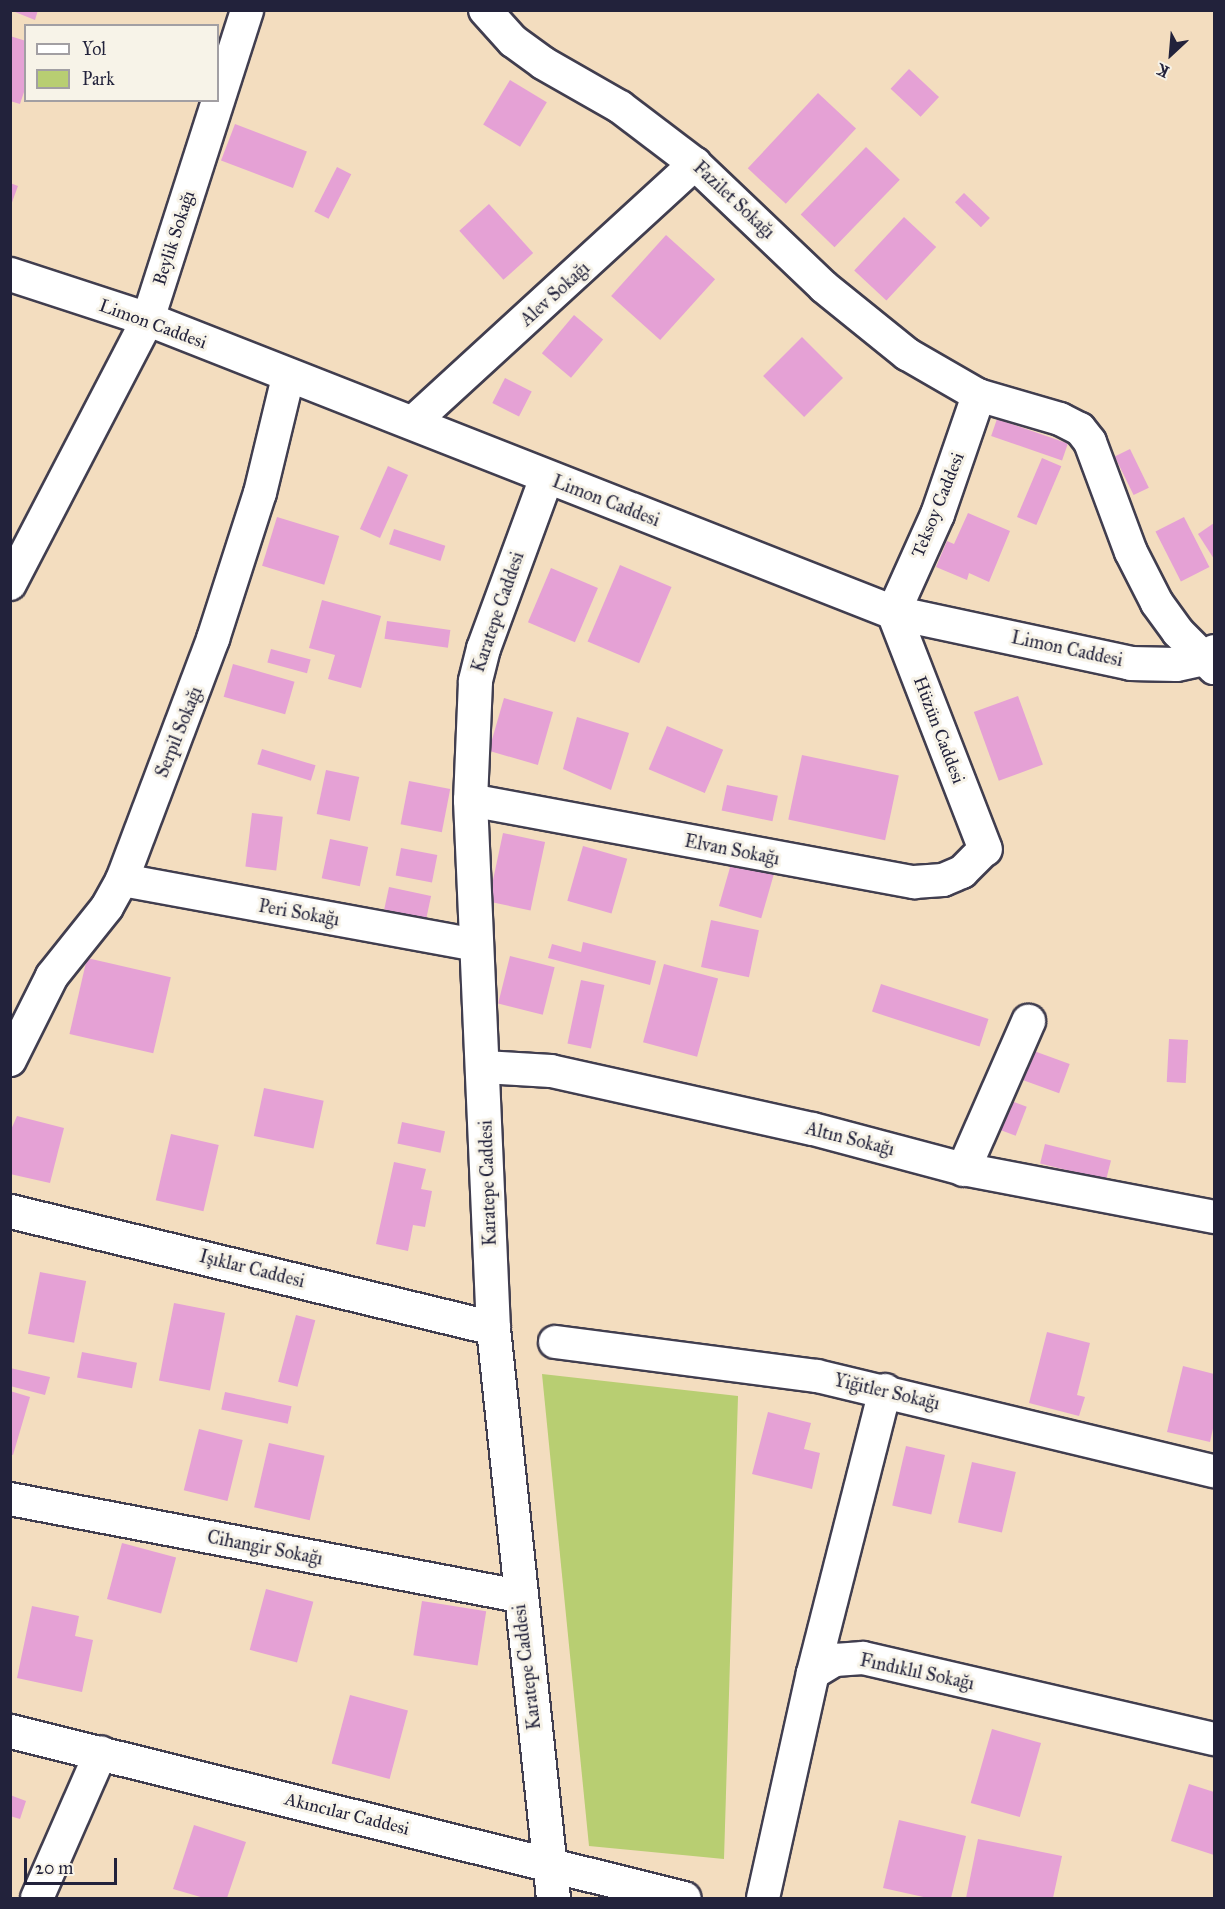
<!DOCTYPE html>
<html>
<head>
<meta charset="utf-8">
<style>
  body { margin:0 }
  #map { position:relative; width:1225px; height:1909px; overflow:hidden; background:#f3ddbf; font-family:"IM FELL Great Primer",serif }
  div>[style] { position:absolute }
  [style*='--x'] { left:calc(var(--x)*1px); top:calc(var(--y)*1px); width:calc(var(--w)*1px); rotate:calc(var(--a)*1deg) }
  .green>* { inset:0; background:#b8ce72 }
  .building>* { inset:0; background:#e5a1d5; transform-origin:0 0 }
  .roads { filter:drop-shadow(2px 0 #413e4f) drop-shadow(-2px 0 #413e4f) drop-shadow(0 2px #413e4f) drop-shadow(0 -2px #413e4f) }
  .minor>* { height:32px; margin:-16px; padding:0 16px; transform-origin:16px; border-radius:16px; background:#fff }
  .tertiary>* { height:33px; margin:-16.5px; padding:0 16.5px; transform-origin:16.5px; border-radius:16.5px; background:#fff }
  span { translate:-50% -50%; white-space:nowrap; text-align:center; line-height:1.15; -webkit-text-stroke:6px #f7f3e8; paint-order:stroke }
  .street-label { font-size:18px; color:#22223b }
  .frame { position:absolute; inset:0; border:12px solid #22223b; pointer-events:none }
  .legend { position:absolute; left:24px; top:24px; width:195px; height:78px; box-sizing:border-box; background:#f7f3e8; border:2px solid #a29fa3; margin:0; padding:8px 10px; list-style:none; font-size:18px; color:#22223b }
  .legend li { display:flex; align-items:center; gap:12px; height:30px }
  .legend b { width:30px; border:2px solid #a29fa3 }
  .north { position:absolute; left:1141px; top:24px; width:60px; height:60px; -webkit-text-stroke:4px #f7f3e8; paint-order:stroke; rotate:206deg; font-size:16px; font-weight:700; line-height:24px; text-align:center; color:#22223b }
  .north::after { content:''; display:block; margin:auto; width:21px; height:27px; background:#22223b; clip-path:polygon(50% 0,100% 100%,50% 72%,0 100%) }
  .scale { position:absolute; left:24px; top:1858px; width:93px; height:27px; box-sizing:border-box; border:3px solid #22223b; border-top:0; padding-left:8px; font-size:18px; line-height:21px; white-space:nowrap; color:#22223b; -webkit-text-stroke:4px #f7f3e8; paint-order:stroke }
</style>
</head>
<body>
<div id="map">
  <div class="green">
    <div style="clip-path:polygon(542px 1374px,738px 1396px,724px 1859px,589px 1846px)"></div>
  </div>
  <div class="building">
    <div style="clip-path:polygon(10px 10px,38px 10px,35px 20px)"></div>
    <div style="clip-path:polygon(10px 36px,26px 41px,26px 86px,20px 104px,10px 101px)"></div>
    <div style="left:909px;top:69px;width:41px;height:27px;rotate:43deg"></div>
    <div style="left:510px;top:80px;width:43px;height:52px;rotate:31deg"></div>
    <div style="left:818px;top:93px;width:52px;height:103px;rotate:43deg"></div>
    <div style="left:235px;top:124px;width:77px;height:39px;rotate:21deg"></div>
    <div style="left:866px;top:147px;width:47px;height:94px;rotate:44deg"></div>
    <div style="left:337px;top:167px;width:16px;height:50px;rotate:27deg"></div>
    <div style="clip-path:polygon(10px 183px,18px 186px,11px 205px,10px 205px)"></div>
    <div style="left:964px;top:193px;width:36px;height:13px;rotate:44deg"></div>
    <div style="left:489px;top:204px;width:66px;height:40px;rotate:48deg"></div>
    <div style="left:904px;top:217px;width:44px;height:73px;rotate:43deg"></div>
    <div style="left:666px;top:235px;width:66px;height:82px;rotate:42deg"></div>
    <div style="left:574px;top:315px;width:38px;height:50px;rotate:40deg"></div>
    <div style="left:802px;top:337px;width:58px;height:55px;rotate:45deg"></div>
    <div style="left:505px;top:378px;width:30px;height:28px;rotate:27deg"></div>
    <div style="left:997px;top:419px;width:75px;height:18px;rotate:19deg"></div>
    <div style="left:1130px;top:449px;width:43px;height:17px;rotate:64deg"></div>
    <div style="left:1042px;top:458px;width:21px;height:64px;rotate:23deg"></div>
    <div style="left:388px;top:466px;width:22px;height:69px;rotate:24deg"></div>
    <div style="clip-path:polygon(968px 513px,1010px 531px,989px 582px,969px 573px,967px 580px,936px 567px,947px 541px,954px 544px)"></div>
    <div style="left:277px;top:517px;width:65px;height:51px;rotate:17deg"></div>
    <div style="left:1184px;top:517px;width:56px;height:32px;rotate:63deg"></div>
    <div style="clip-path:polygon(1214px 523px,1214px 559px,1198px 534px)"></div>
    <div style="left:394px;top:529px;width:54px;height:16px;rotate:18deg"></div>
    <div style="left:620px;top:565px;width:56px;height:83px;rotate:23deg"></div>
    <div style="left:551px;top:568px;width:51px;height:59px;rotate:23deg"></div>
    <div style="clip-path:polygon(322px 600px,381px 616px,361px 688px,328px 679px,335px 655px,309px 648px)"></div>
    <div style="left:387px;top:621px;width:64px;height:18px;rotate:8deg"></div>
    <div style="left:271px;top:649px;width:41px;height:14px;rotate:15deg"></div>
    <div style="left:233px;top:664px;width:64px;height:34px;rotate:16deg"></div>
    <div style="left:1018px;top:696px;width:73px;height:47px;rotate:70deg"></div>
    <div style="left:504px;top:698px;width:51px;height:55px;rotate:16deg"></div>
    <div style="clip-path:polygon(577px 717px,629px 733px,611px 790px,563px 769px)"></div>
    <div style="left:667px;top:726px;width:61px;height:47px;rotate:23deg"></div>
    <div style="left:262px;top:749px;width:56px;height:16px;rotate:17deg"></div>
    <div style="left:802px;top:755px;width:99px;height:66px;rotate:12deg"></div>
    <div style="left:326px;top:770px;width:34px;height:45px;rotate:12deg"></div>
    <div style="left:409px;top:781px;width:42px;height:44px;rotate:11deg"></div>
    <div style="left:727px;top:785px;width:52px;height:26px;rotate:12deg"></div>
    <div style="left:252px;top:813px;width:31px;height:54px;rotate:7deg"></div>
    <div style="left:503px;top:833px;width:43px;height:70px;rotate:12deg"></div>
    <div style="left:330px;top:839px;width:39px;height:40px;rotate:12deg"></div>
    <div style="left:583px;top:846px;width:46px;height:57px;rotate:16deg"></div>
    <div style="left:401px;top:848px;width:37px;height:28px;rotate:11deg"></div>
    <div style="left:733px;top:857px;width:44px;height:51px;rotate:16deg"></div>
    <div style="left:389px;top:887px;width:43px;height:23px;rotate:12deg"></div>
    <div style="left:711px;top:920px;width:49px;height:48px;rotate:12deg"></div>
    <div style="clip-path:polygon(583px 942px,656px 961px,650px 985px,548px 958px,552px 944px,581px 952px)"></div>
    <div style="left:510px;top:956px;width:46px;height:49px;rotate:14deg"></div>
    <div style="left:87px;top:958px;width:86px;height:78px;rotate:13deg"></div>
    <div style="left:664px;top:964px;width:56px;height:81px;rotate:15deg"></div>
    <div style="left:581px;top:980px;width:24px;height:65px;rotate:12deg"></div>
    <div style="left:881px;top:984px;width:113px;height:29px;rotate:18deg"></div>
    <div style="left:1169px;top:1039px;width:19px;height:43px;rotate:3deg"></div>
    <div style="left:1034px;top:1051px;width:38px;height:31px;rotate:20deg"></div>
    <div style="left:264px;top:1088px;width:61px;height:49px;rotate:12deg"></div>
    <div style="left:1009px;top:1100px;width:19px;height:31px;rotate:21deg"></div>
    <div style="clip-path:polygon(17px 1116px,64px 1128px,50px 1183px,10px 1174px,10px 1132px)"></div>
    <div style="left:402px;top:1122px;width:44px;height:22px;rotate:12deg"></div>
    <div style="left:171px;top:1134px;width:49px;height:68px;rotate:13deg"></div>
    <div style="left:1045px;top:1144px;width:68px;height:20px;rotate:14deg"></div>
    <div style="clip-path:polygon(394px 1162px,426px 1169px,421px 1189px,432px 1191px,425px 1227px,413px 1225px,408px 1251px,376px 1244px)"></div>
    <div style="left:40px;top:1272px;width:47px;height:63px;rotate:11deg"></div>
    <div style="left:174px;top:1303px;width:52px;height:79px;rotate:11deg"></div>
    <div style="left:296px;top:1315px;width:20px;height:69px;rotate:15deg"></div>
    <div style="clip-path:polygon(1047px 1332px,1090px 1343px,1077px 1395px,1085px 1397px,1079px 1416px,1029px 1403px)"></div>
    <div style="left:82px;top:1352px;width:56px;height:26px;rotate:11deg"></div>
    <div style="clip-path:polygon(1183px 1366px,1214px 1374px,1214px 1424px,1210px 1442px,1167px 1432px)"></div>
    <div style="clip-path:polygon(10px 1368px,50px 1377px,45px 1395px,10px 1386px)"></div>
    <div style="clip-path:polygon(10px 1391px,30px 1397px,13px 1455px,10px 1454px)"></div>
    <div style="left:225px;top:1392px;width:68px;height:18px;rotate:12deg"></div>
    <div style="clip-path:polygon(768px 1412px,811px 1423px,804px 1449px,820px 1453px,812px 1489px,752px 1474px)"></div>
    <div style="left:199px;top:1429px;width:45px;height:63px;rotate:14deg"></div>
    <div style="left:269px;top:1443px;width:57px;height:66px;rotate:13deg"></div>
    <div style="left:906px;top:1446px;width:40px;height:61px;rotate:13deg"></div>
    <div style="left:972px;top:1462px;width:45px;height:62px;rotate:13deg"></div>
    <div style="left:122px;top:1543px;width:56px;height:58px;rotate:15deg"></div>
    <div style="left:266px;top:1589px;width:49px;height:63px;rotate:15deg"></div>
    <div style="left:422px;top:1601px;width:65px;height:55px;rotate:9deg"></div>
    <div style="clip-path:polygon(32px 1606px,79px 1616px,75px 1636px,93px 1640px,82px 1692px,17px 1678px)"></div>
    <div style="left:350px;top:1695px;width:60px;height:71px;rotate:15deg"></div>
    <div style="left:992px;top:1729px;width:51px;height:77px;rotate:16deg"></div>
    <div style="clip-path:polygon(1189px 1784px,1214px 1792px,1214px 1855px,1171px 1841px)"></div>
    <div style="clip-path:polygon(10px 1795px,26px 1801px,20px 1819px,10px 1816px)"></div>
    <div style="clip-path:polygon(899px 1820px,966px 1836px,951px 1898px,928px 1898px,883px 1888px)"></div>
    <div style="clip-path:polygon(194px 1825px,246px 1842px,227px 1898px,204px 1898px,173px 1889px)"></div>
    <div style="clip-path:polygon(978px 1839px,1062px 1856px,1053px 1898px,966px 1898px)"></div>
  </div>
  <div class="roads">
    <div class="minor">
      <div style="--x:485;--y:10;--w:42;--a:47.9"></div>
      <div style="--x:513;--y:41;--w:37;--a:36"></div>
      <div style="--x:543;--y:63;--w:89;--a:29.7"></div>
      <div style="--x:620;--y:107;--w:94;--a:37.2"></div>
      <div style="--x:695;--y:164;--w:178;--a:43.6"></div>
      <div style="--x:824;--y:287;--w:107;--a:38.9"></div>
      <div style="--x:907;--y:354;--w:82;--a:30"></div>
      <div style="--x:978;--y:395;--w:85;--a:16.3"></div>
      <div style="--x:1060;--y:419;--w:22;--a:27"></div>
      <div style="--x:1080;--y:429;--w:16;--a:52"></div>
      <div style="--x:1090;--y:442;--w:117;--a:69.6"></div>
      <div style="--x:1131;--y:552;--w:57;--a:63"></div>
      <div style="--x:1157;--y:603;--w:36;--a:54"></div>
      <div style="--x:1178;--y:632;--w:51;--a:45"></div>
      <div style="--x:412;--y:423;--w:384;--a:-42.5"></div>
      <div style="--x:10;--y:584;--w:299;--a:-62.5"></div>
      <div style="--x:148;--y:319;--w:324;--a:-72.2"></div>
      <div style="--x:470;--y:800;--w:452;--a:10.5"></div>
      <div style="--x:914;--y:882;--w:29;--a:-4"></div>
      <div style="--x:943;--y:880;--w:21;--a:-23"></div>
      <div style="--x:962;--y:872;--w:33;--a:-45"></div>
      <div style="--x:122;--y:880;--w:360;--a:10.4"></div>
      <div style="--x:10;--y:1060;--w:94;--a:-63.4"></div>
      <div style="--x:52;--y:976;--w:88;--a:-51.4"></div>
      <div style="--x:107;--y:907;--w:31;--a:-61"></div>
      <div style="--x:122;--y:880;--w:258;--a:-69.3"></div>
      <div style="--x:213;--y:639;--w:153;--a:-72.2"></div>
      <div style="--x:260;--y:493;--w:119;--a:-76.4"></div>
      <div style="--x:484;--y:1067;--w:67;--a:3.4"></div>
      <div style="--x:551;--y:1071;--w:268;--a:12.5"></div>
      <div style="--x:813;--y:1129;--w:155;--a:14.9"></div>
      <div style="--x:963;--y:1169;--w:256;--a:10.8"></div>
      <div style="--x:555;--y:1342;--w:264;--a:7.4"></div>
      <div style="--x:817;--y:1376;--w:408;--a:13.5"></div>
      <div style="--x:10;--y:1499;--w:518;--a:10.79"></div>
      <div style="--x:813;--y:1673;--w:292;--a:-75.7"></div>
      <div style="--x:37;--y:1898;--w:159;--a:-66.3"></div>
      <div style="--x:763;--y:1898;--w:230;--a:-77.5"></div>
      <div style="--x:813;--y:1673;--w:26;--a:-31"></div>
      <div style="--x:835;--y:1660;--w:28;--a:-4"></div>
      <div style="--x:863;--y:1658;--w:360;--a:13"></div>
    </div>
    <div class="tertiary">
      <div style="--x:10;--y:274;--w:145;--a:18.1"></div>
      <div style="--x:148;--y:319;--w:801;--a:21.47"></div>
      <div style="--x:893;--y:612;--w:242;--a:12.1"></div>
      <div style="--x:1130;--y:663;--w:46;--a:1.2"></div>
      <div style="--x:1176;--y:664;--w:29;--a:-12"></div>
      <div style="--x:1204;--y:658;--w:12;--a:-35"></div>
      <div style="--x:978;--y:395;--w:126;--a:109"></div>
      <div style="--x:937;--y:514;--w:107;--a:114.2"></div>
      <div style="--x:893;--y:612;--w:254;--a:68.8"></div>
      <div style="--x:546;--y:477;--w:182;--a:110.2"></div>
      <div style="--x:483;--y:648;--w:34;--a:104"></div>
      <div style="--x:475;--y:681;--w:119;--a:92.4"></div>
      <div style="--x:470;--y:800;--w:529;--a:87.51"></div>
      <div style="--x:493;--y:1328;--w:573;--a:83.99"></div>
      <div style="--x:963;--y:1169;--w:162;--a:-66.3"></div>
      <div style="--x:10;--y:1211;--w:497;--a:13.6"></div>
      <div style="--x:10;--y:1731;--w:694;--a:13.92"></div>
    </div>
  </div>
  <div class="street-label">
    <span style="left:734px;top:200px;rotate:43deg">Fazilet Sokağı</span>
    <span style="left:174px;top:238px;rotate:-72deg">Beylik Sokağı</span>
    <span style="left:555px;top:294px;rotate:-42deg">Alev Sokağı</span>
    <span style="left:153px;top:324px;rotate:20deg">Limon Caddesi</span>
    <span style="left:606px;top:501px;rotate:21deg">Limon Caddesi</span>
    <span style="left:938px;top:505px;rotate:-68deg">Teksoy Caddesi</span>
    <span style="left:498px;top:612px;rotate:-71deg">Karatepe Caddesi</span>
    <span style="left:1067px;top:649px;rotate:12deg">Limon Caddesi</span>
    <span style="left:939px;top:730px;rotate:69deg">Hüzün Caddesi</span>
    <span style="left:179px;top:732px;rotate:-68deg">Serpil Sokağı</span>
    <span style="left:732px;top:850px;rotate:11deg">Elvan Sokağı</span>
    <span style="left:299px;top:913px;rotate:10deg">Peri Sokağı</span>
    <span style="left:850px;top:1139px;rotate:14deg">Altın Sokağı</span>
    <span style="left:488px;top:1183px;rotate:-92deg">Karatepe Caddesi</span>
    <span style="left:252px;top:1269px;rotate:14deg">Işıklar Caddesi</span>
    <span style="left:887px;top:1392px;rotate:13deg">Yiğitler Sokağı</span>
    <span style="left:265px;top:1548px;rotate:11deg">Cihangir Sokağı</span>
    <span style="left:527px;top:1667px;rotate:-97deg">Karatepe Caddesi</span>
    <span style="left:917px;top:1672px;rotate:12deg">Fındıklıl Sokağı</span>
    <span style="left:347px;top:1814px;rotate:14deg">Akıncılar Caddesi</span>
  </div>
  <div class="frame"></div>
  <ul class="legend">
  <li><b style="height:8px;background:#fff"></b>Yol</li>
  <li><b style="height:16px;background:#b8ce72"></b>Park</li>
  </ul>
  <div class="north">K</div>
  <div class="scale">20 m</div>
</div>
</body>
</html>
